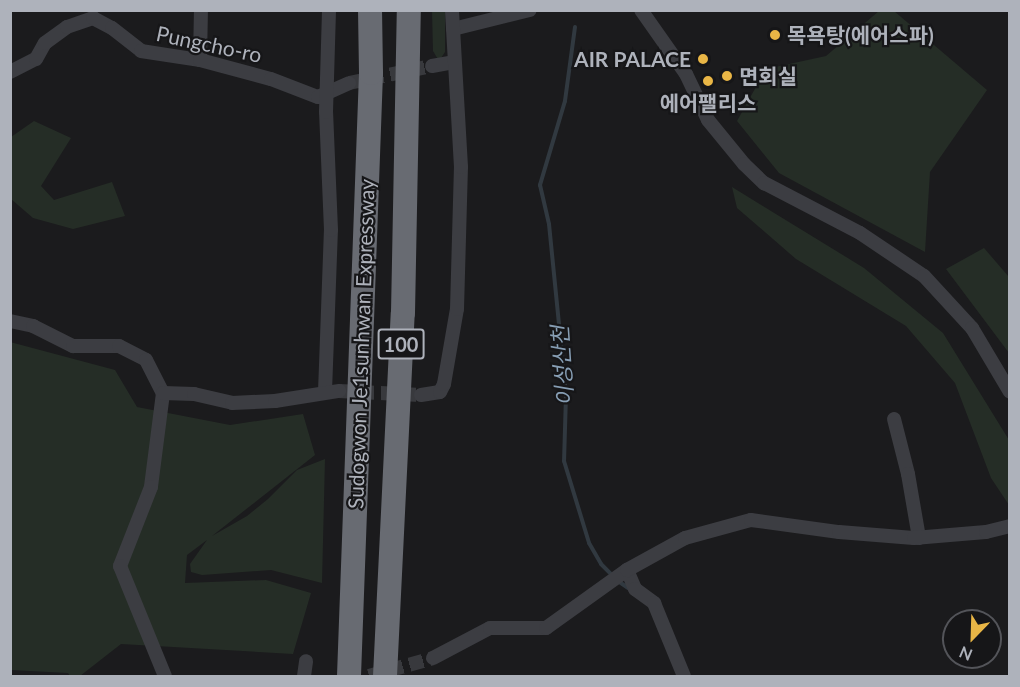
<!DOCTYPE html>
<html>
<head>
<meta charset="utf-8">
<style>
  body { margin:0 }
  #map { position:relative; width:1020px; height:687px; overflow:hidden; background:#1b1b1d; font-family:Lato,"Noto Sans KR",sans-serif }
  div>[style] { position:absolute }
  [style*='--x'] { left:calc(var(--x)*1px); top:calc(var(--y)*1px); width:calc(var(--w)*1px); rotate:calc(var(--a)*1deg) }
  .green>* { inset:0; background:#252d26 }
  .stream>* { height:4px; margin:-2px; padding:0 2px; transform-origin:2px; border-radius:2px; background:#313940 }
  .street-tunnel>* { height:14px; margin-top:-7px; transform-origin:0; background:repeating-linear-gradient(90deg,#38393d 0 14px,transparent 0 21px) }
  .street>* { height:14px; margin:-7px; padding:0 7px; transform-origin:7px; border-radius:7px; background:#3c3d42 }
  .highway>* { height:24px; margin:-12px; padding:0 12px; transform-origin:12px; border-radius:12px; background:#686b72 }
  .dots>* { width:16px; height:16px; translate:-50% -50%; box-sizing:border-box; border:3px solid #161618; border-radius:50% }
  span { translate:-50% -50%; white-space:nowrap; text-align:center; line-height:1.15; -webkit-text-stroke:4.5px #161618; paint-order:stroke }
  .shield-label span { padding:2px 4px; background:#161618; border:2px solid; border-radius:4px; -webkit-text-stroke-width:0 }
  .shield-label { font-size:20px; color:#aeb2bb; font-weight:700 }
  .poi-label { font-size:21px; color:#aeb2bb; font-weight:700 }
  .left { translate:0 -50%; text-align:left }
  .right { translate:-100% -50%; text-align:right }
  .street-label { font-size:21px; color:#aeb2bb }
  .water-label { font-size:22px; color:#879eb4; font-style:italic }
  .frame { position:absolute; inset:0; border:12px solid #aeb2bb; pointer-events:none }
  .north { position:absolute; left:942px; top:609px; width:60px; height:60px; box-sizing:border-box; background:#161618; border:2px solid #535459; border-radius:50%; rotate:203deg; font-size:16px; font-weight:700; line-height:24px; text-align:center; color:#aeb2bb }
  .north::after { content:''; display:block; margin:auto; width:21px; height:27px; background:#e9b646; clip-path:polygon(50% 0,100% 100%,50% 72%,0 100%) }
</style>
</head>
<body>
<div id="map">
  <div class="green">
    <div style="clip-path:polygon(432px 11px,445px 11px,445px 52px,439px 61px,433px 51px)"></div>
    <div style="clip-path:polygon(879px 11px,894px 11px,987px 90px,930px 172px,925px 252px,779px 173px,737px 121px,766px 69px,826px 56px)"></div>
    <div style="clip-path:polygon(34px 121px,71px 138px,41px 186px,54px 200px,112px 182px,125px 216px,73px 229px,33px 218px,11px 199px,11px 137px)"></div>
    <div style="clip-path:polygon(732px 187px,864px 268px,943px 333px,1009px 440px,1009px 505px,991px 478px,955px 383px,906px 326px,796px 259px,737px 208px)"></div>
    <div style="clip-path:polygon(984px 248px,1009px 277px,1009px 353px,946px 269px)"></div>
    <div style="clip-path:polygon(10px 342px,115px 370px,137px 407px,230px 425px,303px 414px,315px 455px,212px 536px,247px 516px,268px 499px,297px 470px,325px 459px,322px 583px,271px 570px,202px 575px,191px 572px,190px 564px,207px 540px,187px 555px,185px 583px,266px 580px,311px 593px,293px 654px,121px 644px,80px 676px,70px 676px,68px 673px,11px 670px)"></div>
  </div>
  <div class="stream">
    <div style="--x:575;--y:27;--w:75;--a:97.7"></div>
    <div style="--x:565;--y:101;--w:88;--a:106.6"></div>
    <div style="--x:540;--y:185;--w:40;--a:77"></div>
    <div style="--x:549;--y:224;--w:172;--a:84.3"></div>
    <div style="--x:566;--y:395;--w:66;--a:91.7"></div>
    <div style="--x:564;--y:461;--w:86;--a:73"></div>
    <div style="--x:589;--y:543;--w:24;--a:60"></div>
    <div style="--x:601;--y:564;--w:16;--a:45"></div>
    <div style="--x:618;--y:581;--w:16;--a:35"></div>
  </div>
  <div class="street-tunnel">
    <div style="--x:349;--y:83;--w:85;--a:-11.6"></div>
    <div style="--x:339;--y:391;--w:82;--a:2.8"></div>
    <div style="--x:369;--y:676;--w:66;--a:-15.7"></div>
  </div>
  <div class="street">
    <div style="--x:641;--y:10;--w:78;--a:54.9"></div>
    <div style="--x:686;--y:74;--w:51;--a:64.4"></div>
    <div style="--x:708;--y:120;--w:57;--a:50.7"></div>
    <div style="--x:744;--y:164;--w:28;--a:44"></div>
    <div style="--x:764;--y:183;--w:108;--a:27.5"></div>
    <div style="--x:860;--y:233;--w:77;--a:33.9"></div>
    <div style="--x:924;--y:276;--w:71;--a:47.3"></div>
    <div style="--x:972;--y:328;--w:74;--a:59.3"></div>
    <div style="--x:453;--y:29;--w:79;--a:-13.9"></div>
    <div style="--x:200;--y:60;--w:50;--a:-88.9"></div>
    <div style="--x:432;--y:66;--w:22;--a:-10"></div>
    <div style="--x:10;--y:72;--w:29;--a:-27"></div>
    <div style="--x:36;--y:59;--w:18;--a:-61"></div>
    <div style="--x:45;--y:43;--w:27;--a:-36"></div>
    <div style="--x:67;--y:27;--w:28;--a:-19"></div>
    <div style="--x:93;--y:18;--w:21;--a:28"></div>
    <div style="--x:112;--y:28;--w:37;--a:38"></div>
    <div style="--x:141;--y:51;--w:60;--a:8.7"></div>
    <div style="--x:200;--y:60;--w:73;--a:15"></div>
    <div style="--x:271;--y:79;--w:50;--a:21"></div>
    <div style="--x:318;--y:97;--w:34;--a:-24"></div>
    <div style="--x:10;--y:321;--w:24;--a:12"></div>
    <div style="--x:33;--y:326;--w:45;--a:26.6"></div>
    <div style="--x:73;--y:346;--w:46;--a:0"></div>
    <div style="--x:119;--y:346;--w:30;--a:27"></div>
    <div style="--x:146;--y:360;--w:37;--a:63"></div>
    <div style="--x:163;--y:393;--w:95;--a:97.3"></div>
    <div style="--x:151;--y:487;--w:85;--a:111.4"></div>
    <div style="--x:120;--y:566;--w:119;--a:67.8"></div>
    <div style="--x:325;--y:392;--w:162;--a:-87.9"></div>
    <div style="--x:331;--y:230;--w:118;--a:-92.4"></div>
    <div style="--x:326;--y:112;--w:102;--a:-88.3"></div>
    <div style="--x:163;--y:393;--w:31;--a:2"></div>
    <div style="--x:194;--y:394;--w:39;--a:13"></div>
    <div style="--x:232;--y:403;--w:43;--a:-2.7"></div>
    <div style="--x:275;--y:401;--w:65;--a:-8.9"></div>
    <div style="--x:421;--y:395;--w:19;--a:-9"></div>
    <div style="--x:440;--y:392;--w:9;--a:-63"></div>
    <div style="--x:444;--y:384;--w:76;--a:-80.2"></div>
    <div style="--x:457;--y:309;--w:142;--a:-88.4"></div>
    <div style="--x:461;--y:167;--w:157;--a:-93.3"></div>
    <div style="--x:894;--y:419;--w:57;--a:75.7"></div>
    <div style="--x:908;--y:474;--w:65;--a:80.2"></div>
    <div style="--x:627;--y:570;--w:21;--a:67"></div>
    <div style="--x:635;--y:589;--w:24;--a:36"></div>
    <div style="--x:654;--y:603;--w:79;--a:67.7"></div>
    <div style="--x:433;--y:658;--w:64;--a:-27.8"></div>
    <div style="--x:490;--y:628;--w:56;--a:0"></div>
    <div style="--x:546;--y:628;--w:100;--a:-35.6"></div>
    <div style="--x:627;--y:570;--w:66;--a:-28.9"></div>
    <div style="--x:685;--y:538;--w:68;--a:-15.3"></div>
    <div style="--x:751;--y:520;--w:89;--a:7.8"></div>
    <div style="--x:839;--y:532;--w:75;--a:4.6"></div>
    <div style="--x:914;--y:538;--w:72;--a:-4.8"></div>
    <div style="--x:986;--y:532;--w:25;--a:-14"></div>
    <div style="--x:304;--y:676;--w:15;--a:-82"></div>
  </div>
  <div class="highway">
    <div style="--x:349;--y:676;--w:603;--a:-87.91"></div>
    <div style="--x:371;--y:73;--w:63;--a:-90.9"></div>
    <div style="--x:385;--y:676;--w:363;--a:-87.2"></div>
    <div style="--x:403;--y:313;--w:303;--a:-88.9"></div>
  </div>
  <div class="dots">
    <div style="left:775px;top:35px;background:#e9b646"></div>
    <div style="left:703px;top:59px;background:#e9b646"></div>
    <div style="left:727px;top:76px;background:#e9b646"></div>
    <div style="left:708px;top:81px;background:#e9b646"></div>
  </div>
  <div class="shield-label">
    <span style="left:401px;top:344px">100</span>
  </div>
  <div class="poi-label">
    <span class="left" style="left:787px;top:35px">목욕탕(에어스파)</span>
    <span class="right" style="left:691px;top:59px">AIR PALACE</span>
    <span class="left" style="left:739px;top:76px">면회실</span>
    <span style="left:708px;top:103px">에어팰리스</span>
  </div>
  <div class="street-label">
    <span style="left:209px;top:44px;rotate:12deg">Pungcho-ro</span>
    <span style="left:361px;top:344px;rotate:-88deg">Sudogwon Je1sunhwan Expressway</span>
  </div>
  <div class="water-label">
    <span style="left:562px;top:366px;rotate:-94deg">이성산천</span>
  </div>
  <div class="frame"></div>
  <div class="north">N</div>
</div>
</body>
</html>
